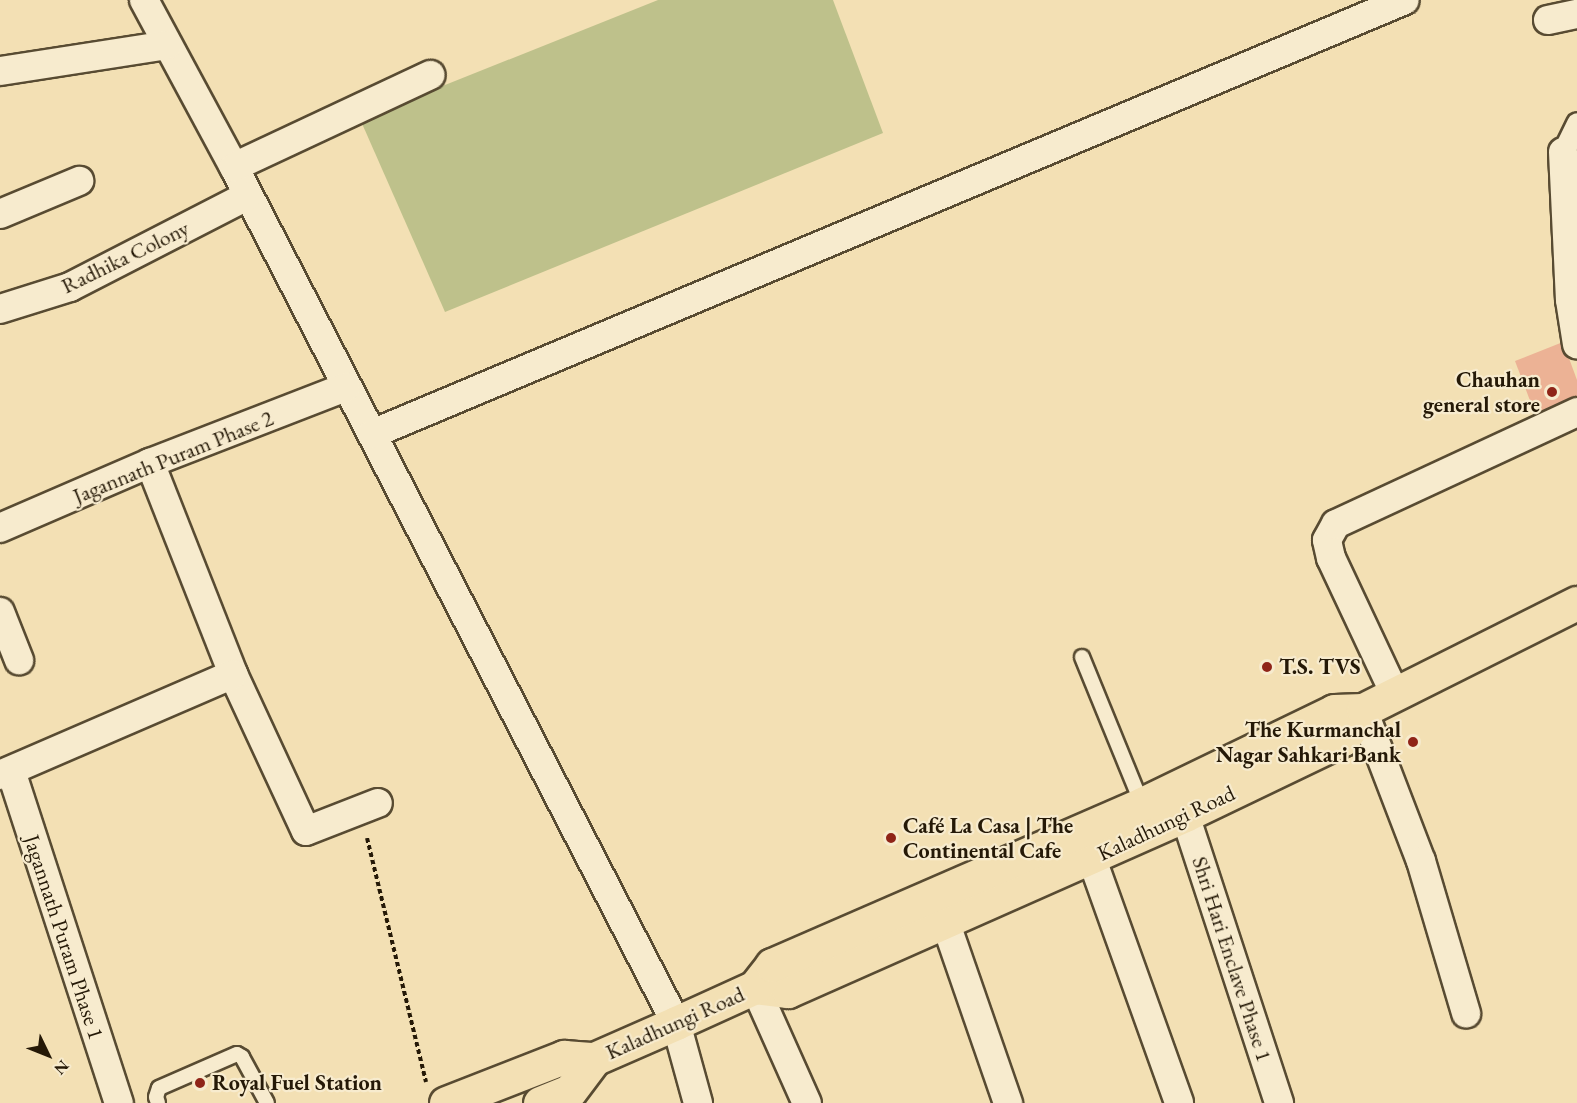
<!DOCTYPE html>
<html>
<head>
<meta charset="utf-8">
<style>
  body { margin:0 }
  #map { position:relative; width:1577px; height:1103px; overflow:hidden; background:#f3e0b4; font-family:"EB Garamond",serif }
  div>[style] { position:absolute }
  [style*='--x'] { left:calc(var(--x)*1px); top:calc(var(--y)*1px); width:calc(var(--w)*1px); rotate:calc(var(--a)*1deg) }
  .green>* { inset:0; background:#bec18b }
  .building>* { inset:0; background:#ecb295 }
  .path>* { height:4px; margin-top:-2px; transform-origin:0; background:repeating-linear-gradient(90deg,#251907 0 4.5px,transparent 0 7.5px) }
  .roads { filter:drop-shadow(2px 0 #584b32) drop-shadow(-2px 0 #584b32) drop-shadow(0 2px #584b32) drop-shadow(0 -2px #584b32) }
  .service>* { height:14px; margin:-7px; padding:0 7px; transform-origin:7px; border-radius:7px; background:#f7ebce }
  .pedestrian>* { height:21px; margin:-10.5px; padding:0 10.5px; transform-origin:10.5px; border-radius:10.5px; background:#f7ebce }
  .minor>* { height:28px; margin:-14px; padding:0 14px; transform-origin:14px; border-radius:14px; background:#f7ebce }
  .primary>* { height:33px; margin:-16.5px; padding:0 16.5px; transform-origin:16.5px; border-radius:16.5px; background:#f3e0b4 }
  .dots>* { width:16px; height:16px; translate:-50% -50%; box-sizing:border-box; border:3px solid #f7ebce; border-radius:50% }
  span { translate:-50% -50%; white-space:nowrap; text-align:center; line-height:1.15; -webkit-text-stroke:4.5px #f7ebce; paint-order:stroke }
  .street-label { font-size:22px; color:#251907 }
  .poi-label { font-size:22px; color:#251907; font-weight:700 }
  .right { translate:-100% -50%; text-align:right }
  .left { translate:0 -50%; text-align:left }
  .north { position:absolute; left:18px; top:1025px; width:60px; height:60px; -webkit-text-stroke:4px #f7ebce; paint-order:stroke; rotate:133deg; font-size:16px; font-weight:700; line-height:24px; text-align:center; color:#251907 }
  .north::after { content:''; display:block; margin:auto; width:21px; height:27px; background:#251907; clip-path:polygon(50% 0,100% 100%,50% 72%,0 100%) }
</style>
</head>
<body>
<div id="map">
  <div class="green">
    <div style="clip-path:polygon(658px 0,833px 0,883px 133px,445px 312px,360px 119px)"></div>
  </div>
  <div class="building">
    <div style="clip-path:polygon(1563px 342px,1577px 380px,1577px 404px,1537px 419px,1515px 361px)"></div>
  </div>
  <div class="path">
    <div style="--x:367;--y:838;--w:251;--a:76.4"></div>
  </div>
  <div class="roads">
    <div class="service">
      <div style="--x:1082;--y:657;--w:159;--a:67.8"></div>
      <div style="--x:158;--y:1103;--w:6;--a:-108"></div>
      <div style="--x:156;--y:1097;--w:9;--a:-72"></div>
      <div style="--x:159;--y:1088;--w:85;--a:-23.6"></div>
      <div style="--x:237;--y:1054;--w:6;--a:31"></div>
      <div style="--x:242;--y:1057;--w:52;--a:61.5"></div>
    </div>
    <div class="pedestrian">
      <div style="--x:1563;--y:152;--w:32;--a:-64"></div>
    </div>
    <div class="minor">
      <div style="--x:144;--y:0;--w:190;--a:61.7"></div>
      <div style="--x:234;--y:167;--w:963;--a:62.69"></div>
      <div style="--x:676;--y:1023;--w:83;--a:74.6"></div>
      <div style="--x:1548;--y:20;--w:30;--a:-12"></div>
      <div style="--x:0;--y:71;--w:169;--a:-8.8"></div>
      <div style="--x:1563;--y:152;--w:148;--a:87.3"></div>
      <div style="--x:1570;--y:300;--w:45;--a:81"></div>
      <div style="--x:234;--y:167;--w:217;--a:-25.1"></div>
      <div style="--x:0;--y:214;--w:86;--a:-22.7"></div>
      <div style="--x:0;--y:309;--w:73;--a:-17.4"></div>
      <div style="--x:70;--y:287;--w:199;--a:-27.2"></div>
      <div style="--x:372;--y:434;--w:1120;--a:-22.79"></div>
      <div style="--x:150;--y:463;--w:227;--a:68.5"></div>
      <div style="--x:233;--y:674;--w:173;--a:65.1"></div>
      <div style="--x:306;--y:831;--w:77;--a:-21.3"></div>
      <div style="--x:0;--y:528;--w:163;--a:-23.4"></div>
      <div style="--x:150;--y:463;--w:210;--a:-21.2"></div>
      <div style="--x:0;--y:612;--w:52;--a:68.4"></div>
      <div style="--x:1395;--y:694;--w:150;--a:-115.2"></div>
      <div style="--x:1331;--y:558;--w:18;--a:-103"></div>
      <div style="--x:1327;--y:540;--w:18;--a:-61"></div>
      <div style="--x:1336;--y:524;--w:266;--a:-24.9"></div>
      <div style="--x:1363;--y:710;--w:162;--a:69"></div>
      <div style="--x:1421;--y:861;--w:159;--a:73.5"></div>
      <div style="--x:11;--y:771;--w:349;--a:72"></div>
      <div style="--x:0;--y:775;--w:254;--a:-23.4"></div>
      <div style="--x:1185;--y:815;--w:303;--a:71.9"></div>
      <div style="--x:1084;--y:837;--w:282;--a:70.3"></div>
      <div style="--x:945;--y:921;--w:193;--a:70.9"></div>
      <div style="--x:755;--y:987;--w:127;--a:65.9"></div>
    </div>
    <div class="primary">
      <div style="--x:755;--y:987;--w:33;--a:7"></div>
      <div style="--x:788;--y:991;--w:434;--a:-23.9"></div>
      <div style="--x:1185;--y:815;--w:175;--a:-25.7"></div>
      <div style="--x:1343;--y:739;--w:35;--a:-55"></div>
      <div style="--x:446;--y:1103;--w:127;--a:-21.3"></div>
      <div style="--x:564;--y:1057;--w:30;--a:4"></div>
      <div style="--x:594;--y:1059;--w:90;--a:-23.7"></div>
      <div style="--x:676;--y:1023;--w:87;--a:-24.5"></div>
      <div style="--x:755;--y:987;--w:28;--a:-52"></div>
      <div style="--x:772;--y:965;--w:404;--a:-23.5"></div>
      <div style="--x:1142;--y:804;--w:213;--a:-25.8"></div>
      <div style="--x:1334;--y:711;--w:29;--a:-2"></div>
      <div style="--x:1363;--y:710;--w:239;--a:-26.6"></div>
      <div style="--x:540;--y:1103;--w:32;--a:-22"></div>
      <div style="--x:570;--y:1091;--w:40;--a:-53"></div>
    </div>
  </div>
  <div class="dots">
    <div style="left:1552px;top:392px;background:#8f2418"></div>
    <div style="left:1267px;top:667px;background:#8f2418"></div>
    <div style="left:1413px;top:742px;background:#8f2418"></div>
    <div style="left:891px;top:838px;background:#8f2418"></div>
    <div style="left:200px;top:1083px;background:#8f2418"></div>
  </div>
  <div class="street-label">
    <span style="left:125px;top:257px;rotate:-26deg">Radhika Colony</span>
    <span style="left:173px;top:457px;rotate:-22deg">Jagannath Puram Phase 2</span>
    <span style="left:1166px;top:823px;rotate:-25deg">Kaladhungi Road</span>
    <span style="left:64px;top:937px;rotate:72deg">Jagannath Puram Phase 1</span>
    <span style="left:1232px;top:959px;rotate:72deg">Shri Hari Enclave Phase 1</span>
    <span style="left:675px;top:1023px;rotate:-24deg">Kaladhungi Road</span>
  </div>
  <div class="poi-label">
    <span class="right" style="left:1540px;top:392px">Chauhan<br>general store</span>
    <span class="left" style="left:1279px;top:667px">T.S. TVS</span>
    <span class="right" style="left:1401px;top:742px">The Kurmanchal<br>Nagar Sahkari Bank</span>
    <span class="left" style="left:903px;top:838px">Café La Casa | The<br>Continental Cafe</span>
    <span class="left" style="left:212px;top:1083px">Royal Fuel Station</span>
  </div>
  <div class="north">N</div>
</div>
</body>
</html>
